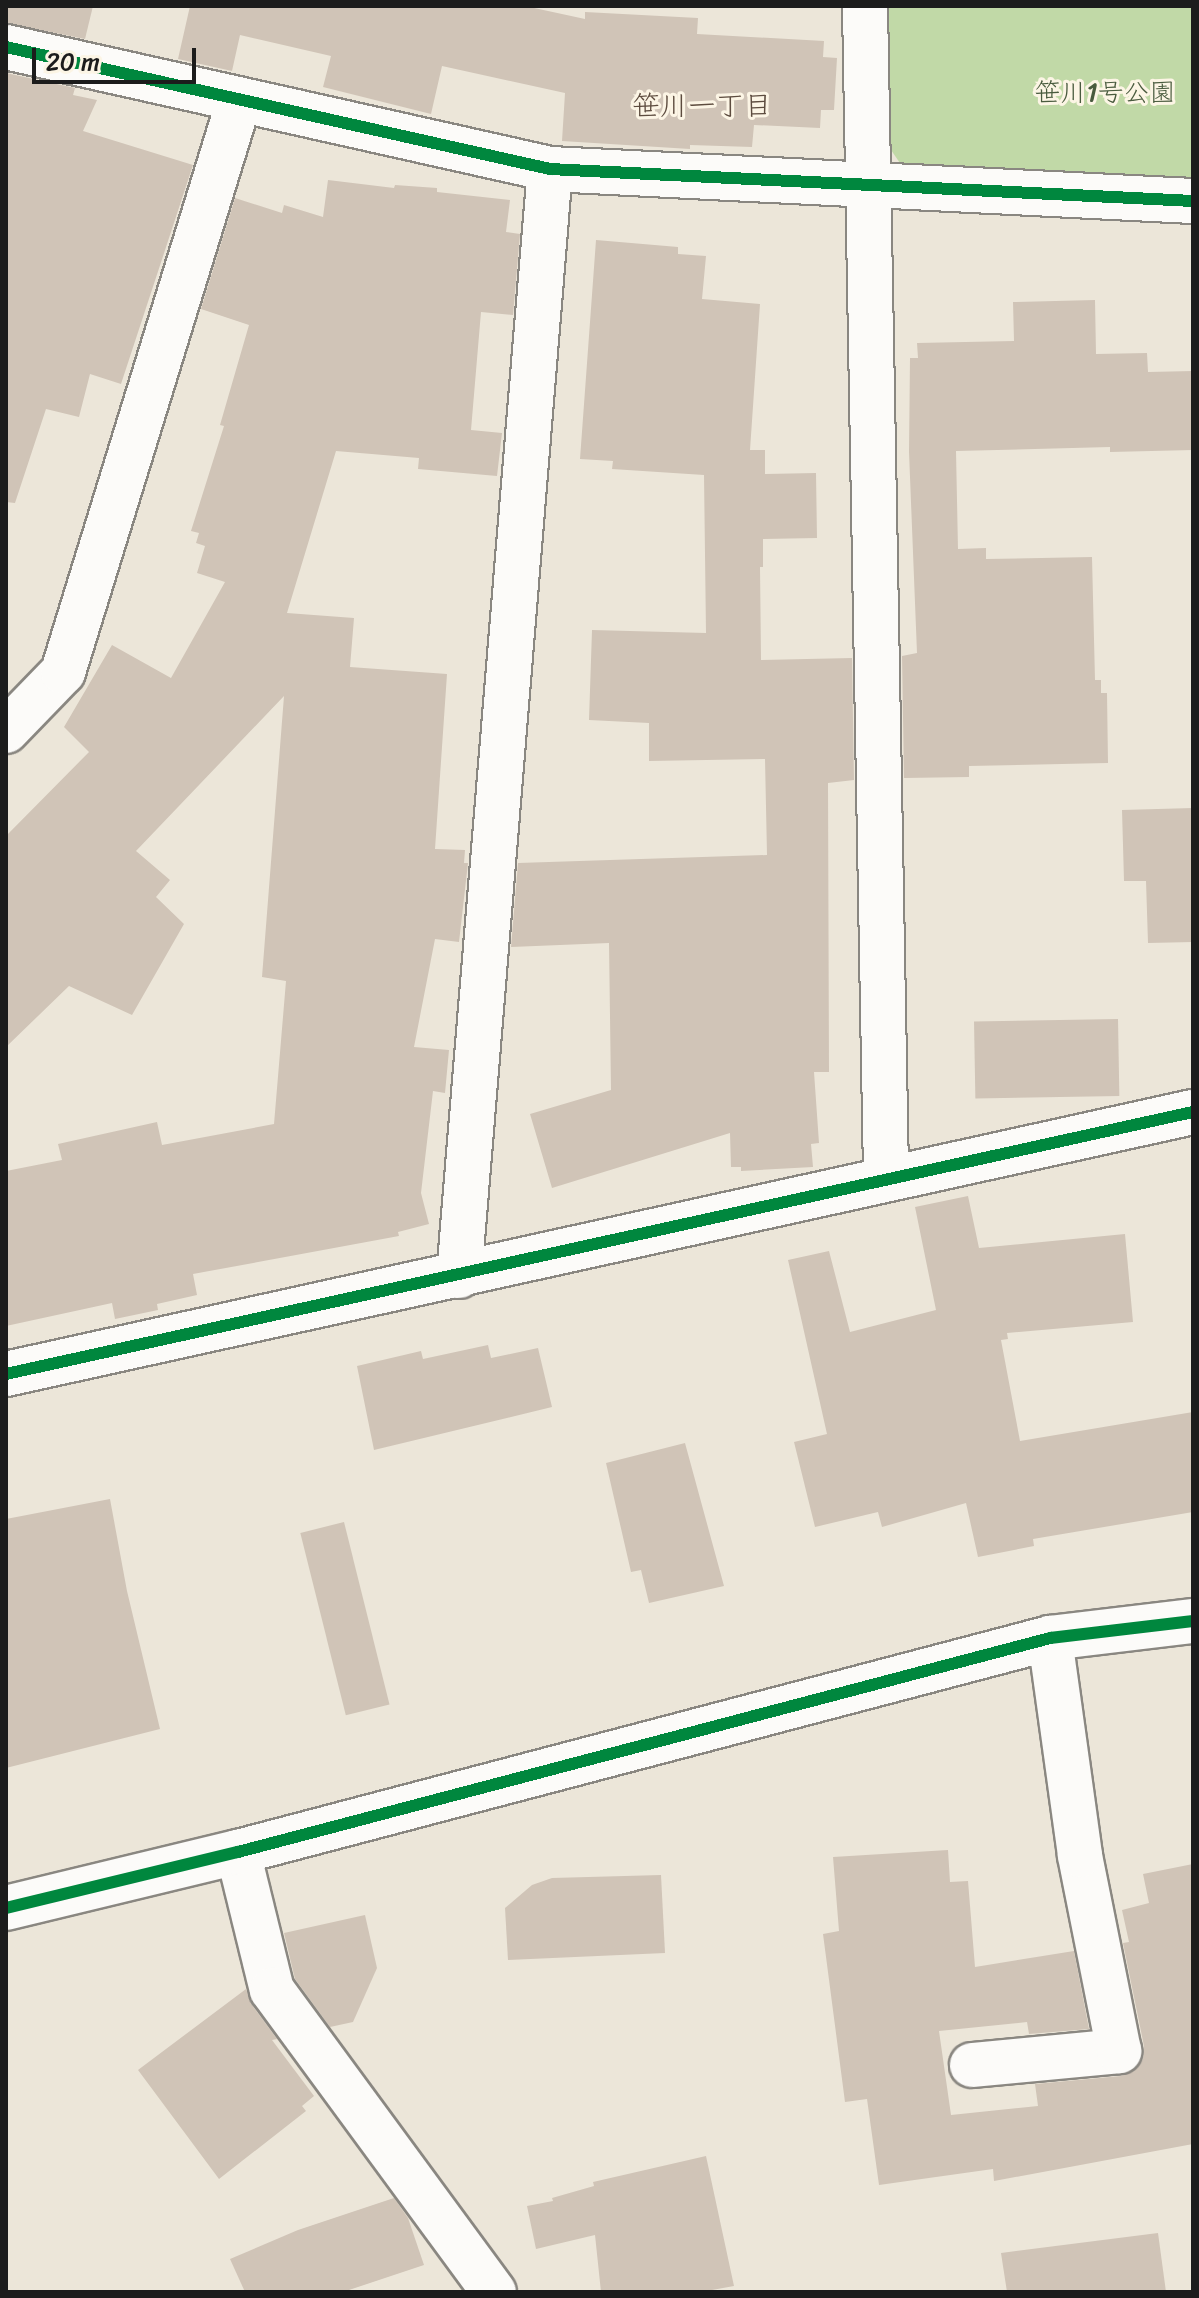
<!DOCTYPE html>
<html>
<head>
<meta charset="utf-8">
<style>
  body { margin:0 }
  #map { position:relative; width:1199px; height:2298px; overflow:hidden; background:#ece6d9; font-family:Sriracha,"Klee One",sans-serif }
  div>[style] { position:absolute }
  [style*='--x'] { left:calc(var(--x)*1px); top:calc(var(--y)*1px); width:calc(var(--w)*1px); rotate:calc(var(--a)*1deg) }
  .green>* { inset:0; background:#c1d9a7 }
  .building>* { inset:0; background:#d0c4b7; transform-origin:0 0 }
  .roads { filter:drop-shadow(2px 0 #8a8781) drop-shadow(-2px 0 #8a8781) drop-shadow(0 2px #8a8781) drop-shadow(0 -2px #8a8781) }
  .minor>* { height:44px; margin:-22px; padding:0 22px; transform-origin:22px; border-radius:22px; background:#fcfbf9 }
  .cycleway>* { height:12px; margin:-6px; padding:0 6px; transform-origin:6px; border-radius:6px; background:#00873e }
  span { translate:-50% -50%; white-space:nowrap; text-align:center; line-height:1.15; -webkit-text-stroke:6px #fcf5e5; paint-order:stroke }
  .park-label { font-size:26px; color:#495b3e }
  .neighbourhood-label { font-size:28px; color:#5d4c3f }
  .frame { position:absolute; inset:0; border:8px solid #1c1c1c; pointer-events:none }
  .scale { position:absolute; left:32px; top:48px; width:164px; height:36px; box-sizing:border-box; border:4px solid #1c1c1c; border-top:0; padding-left:10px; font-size:24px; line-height:28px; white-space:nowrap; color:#1c1c1c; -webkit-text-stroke:6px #fcf5e5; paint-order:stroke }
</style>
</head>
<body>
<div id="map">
  <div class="green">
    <div style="clip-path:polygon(888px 6px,1193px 6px,1193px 184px,904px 169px,889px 147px)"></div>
  </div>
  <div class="building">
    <div style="clip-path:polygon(6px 6px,93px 6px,85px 39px,6px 23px)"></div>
    <div style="clip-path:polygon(190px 6px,525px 6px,585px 19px,585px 12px,698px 18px,697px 34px,824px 41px,823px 57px,837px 58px,834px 110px,821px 110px,820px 128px,754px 125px,752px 147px,690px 145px,690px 149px,562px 141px,565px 93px,442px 66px,431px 114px,323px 87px,331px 56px,240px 35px,232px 71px,178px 59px)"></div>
    <div style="clip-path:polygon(6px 73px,75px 88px,73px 95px,97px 100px,83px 131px,193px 165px,121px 384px,90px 374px,79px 417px,46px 409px,15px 503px,6px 502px)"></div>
    <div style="clip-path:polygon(328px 180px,394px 188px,395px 185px,437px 188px,437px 192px,510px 200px,506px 232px,520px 234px,513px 315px,481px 312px,471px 430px,502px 433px,497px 476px,418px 469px,419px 458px,336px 451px,287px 613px,354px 618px,350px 667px,447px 674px,435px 849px,465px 850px,464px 863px,468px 863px,459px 942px,435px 939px,414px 1047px,449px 1050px,445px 1093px,433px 1091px,421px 1193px,429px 1224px,398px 1232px,399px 1236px,193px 1274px,197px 1295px,157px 1304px,158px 1310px,115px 1319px,112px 1303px,6px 1326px,6px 1171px,62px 1160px,58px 1144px,157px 1122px,162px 1145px,274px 1124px,286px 981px,262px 977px,284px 696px,136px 851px,170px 880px,156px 897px,184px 924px,132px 1015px,69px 986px,6px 1047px,6px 836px,89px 752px,64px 727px,112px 645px,171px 678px,225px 582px,197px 573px,205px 546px,196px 543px,199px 533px,191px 531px,224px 426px,220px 425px,249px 325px,201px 309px,235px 198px,282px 213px,284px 205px,323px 217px)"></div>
    <div style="clip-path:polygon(596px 240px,678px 247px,678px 254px,706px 256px,702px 299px,760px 304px,750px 450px,765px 450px,765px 474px,816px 473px,817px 538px,763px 539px,763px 567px,760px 567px,761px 660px,852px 658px,854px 780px,828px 783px,829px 1072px,814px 1072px,819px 1143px,811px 1144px,813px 1167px,741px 1171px,741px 1167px,731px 1167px,730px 1133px,552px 1188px,530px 1114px,611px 1090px,609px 943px,511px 947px,518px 863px,767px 855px,765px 759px,649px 761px,649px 723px,589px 720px,592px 630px,706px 633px,704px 475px,612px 469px,613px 461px,580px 459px)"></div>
    <div style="clip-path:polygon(1095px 300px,1096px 354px,1147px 353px,1148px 372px,1193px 371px,1193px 450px,1110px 452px,1110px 447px,956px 451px,958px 549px,986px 548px,986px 559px,1092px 557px,1095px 680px,1101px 680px,1101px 693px,1107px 693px,1108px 763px,969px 766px,969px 777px,904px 778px,902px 656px,917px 653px,909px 452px,910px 358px,918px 358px,917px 343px,1014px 341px,1013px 302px)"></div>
    <div style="clip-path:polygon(1193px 808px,1193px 942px,1148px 943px,1146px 881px,1124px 881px,1122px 810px)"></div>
    <div style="left:1118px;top:1019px;width:77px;height:144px;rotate:89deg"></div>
    <div style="clip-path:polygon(968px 1196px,979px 1248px,1125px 1234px,1133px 1322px,1007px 1333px,1008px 1339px,1001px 1340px,1020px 1441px,1193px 1412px,1193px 1512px,1033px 1539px,1034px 1546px,978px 1557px,966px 1503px,882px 1527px,878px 1512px,815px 1527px,794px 1442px,827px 1434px,788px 1260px,829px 1251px,850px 1332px,936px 1310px,915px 1207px)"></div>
    <div style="clip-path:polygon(488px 1345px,491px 1358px,538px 1348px,552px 1407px,374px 1450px,357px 1366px,421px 1351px,423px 1359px)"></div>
    <div style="clip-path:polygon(685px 1443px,724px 1586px,649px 1603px,641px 1570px,631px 1572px,606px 1463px)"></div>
    <div style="clip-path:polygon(110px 1499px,127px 1591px,160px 1729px,6px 1768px,6px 1519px)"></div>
    <div style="left:344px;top:1522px;width:188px;height:45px;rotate:76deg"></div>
    <div style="clip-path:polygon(948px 1850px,950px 1882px,968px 1881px,975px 1967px,1074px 1951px,1089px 2029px,1029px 2034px,1027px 2022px,939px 2031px,951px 2115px,1038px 2106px,1035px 2084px,1121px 2076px,1135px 2070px,1143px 2059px,1144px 2046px,1123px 1943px,1129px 1942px,1122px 1910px,1149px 1903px,1143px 1874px,1193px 1864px,1193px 2144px,994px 2181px,993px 2169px,879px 2185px,867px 2099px,845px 2102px,823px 1934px,839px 1931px,833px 1857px)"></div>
    <div style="clip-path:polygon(661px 1875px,665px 1953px,508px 1960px,505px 1908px,532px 1885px,552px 1878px)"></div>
    <div style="clip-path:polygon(365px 1915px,377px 1968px,353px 2022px,330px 2027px,295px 1979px,284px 1933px)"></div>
    <div style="clip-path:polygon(246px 1989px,252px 2005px,277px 2039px,272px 2040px,314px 2096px,302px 2106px,306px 2111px,219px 2179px,138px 2070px)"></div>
    <div style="clip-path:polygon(706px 2156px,734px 2286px,701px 2292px,601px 2292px,595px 2235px,536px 2249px,527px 2206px,553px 2201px,552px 2198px,594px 2186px,593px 2182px)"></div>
    <div style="clip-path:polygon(394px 2198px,408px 2218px,424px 2265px,343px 2292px,245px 2292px,230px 2259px,298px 2230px)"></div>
    <div style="clip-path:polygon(1158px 2233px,1166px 2292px,1007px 2292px,1001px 2253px)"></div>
  </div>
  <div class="roads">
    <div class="minor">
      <div style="--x:865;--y:6;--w:1172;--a:88.97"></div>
      <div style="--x:6;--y:47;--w:558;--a:12.64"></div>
      <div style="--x:550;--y:169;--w:644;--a:2.85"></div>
      <div style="--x:6;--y:731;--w:82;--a:-46"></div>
      <div style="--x:63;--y:672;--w:598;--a:-72.87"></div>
      <div style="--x:459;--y:1276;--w:1111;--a:-85.3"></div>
      <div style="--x:6;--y:1374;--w:1216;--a:-12.45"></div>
      <div style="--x:238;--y:1852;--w:142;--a:76.2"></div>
      <div style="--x:272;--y:1990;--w:375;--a:53.7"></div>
      <div style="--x:6;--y:1908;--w:239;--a:-13.6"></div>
      <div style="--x:238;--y:1852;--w:840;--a:-14.76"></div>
      <div style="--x:1050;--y:1638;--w:144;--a:-6.8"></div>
      <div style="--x:972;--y:2065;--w:148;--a:-5.4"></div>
      <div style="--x:1119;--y:2051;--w:200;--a:-101.3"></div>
      <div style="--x:1080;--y:1855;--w:219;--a:-97.9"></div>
    </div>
  </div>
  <div class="cycleway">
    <div style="--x:6;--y:47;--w:558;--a:12.64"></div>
    <div style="--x:550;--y:169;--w:644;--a:2.85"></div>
    <div style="--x:6;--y:1374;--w:1216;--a:-12.45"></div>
    <div style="--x:6;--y:1908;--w:239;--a:-13.6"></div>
    <div style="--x:238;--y:1852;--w:840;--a:-14.76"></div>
    <div style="--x:1050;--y:1638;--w:144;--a:-6.8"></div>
  </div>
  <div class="park-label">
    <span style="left:1105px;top:93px">笹川1号公園</span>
  </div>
  <div class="neighbourhood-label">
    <span style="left:702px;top:106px">笹川一丁目</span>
  </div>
  <div class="frame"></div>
  <div class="scale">20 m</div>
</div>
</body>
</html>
